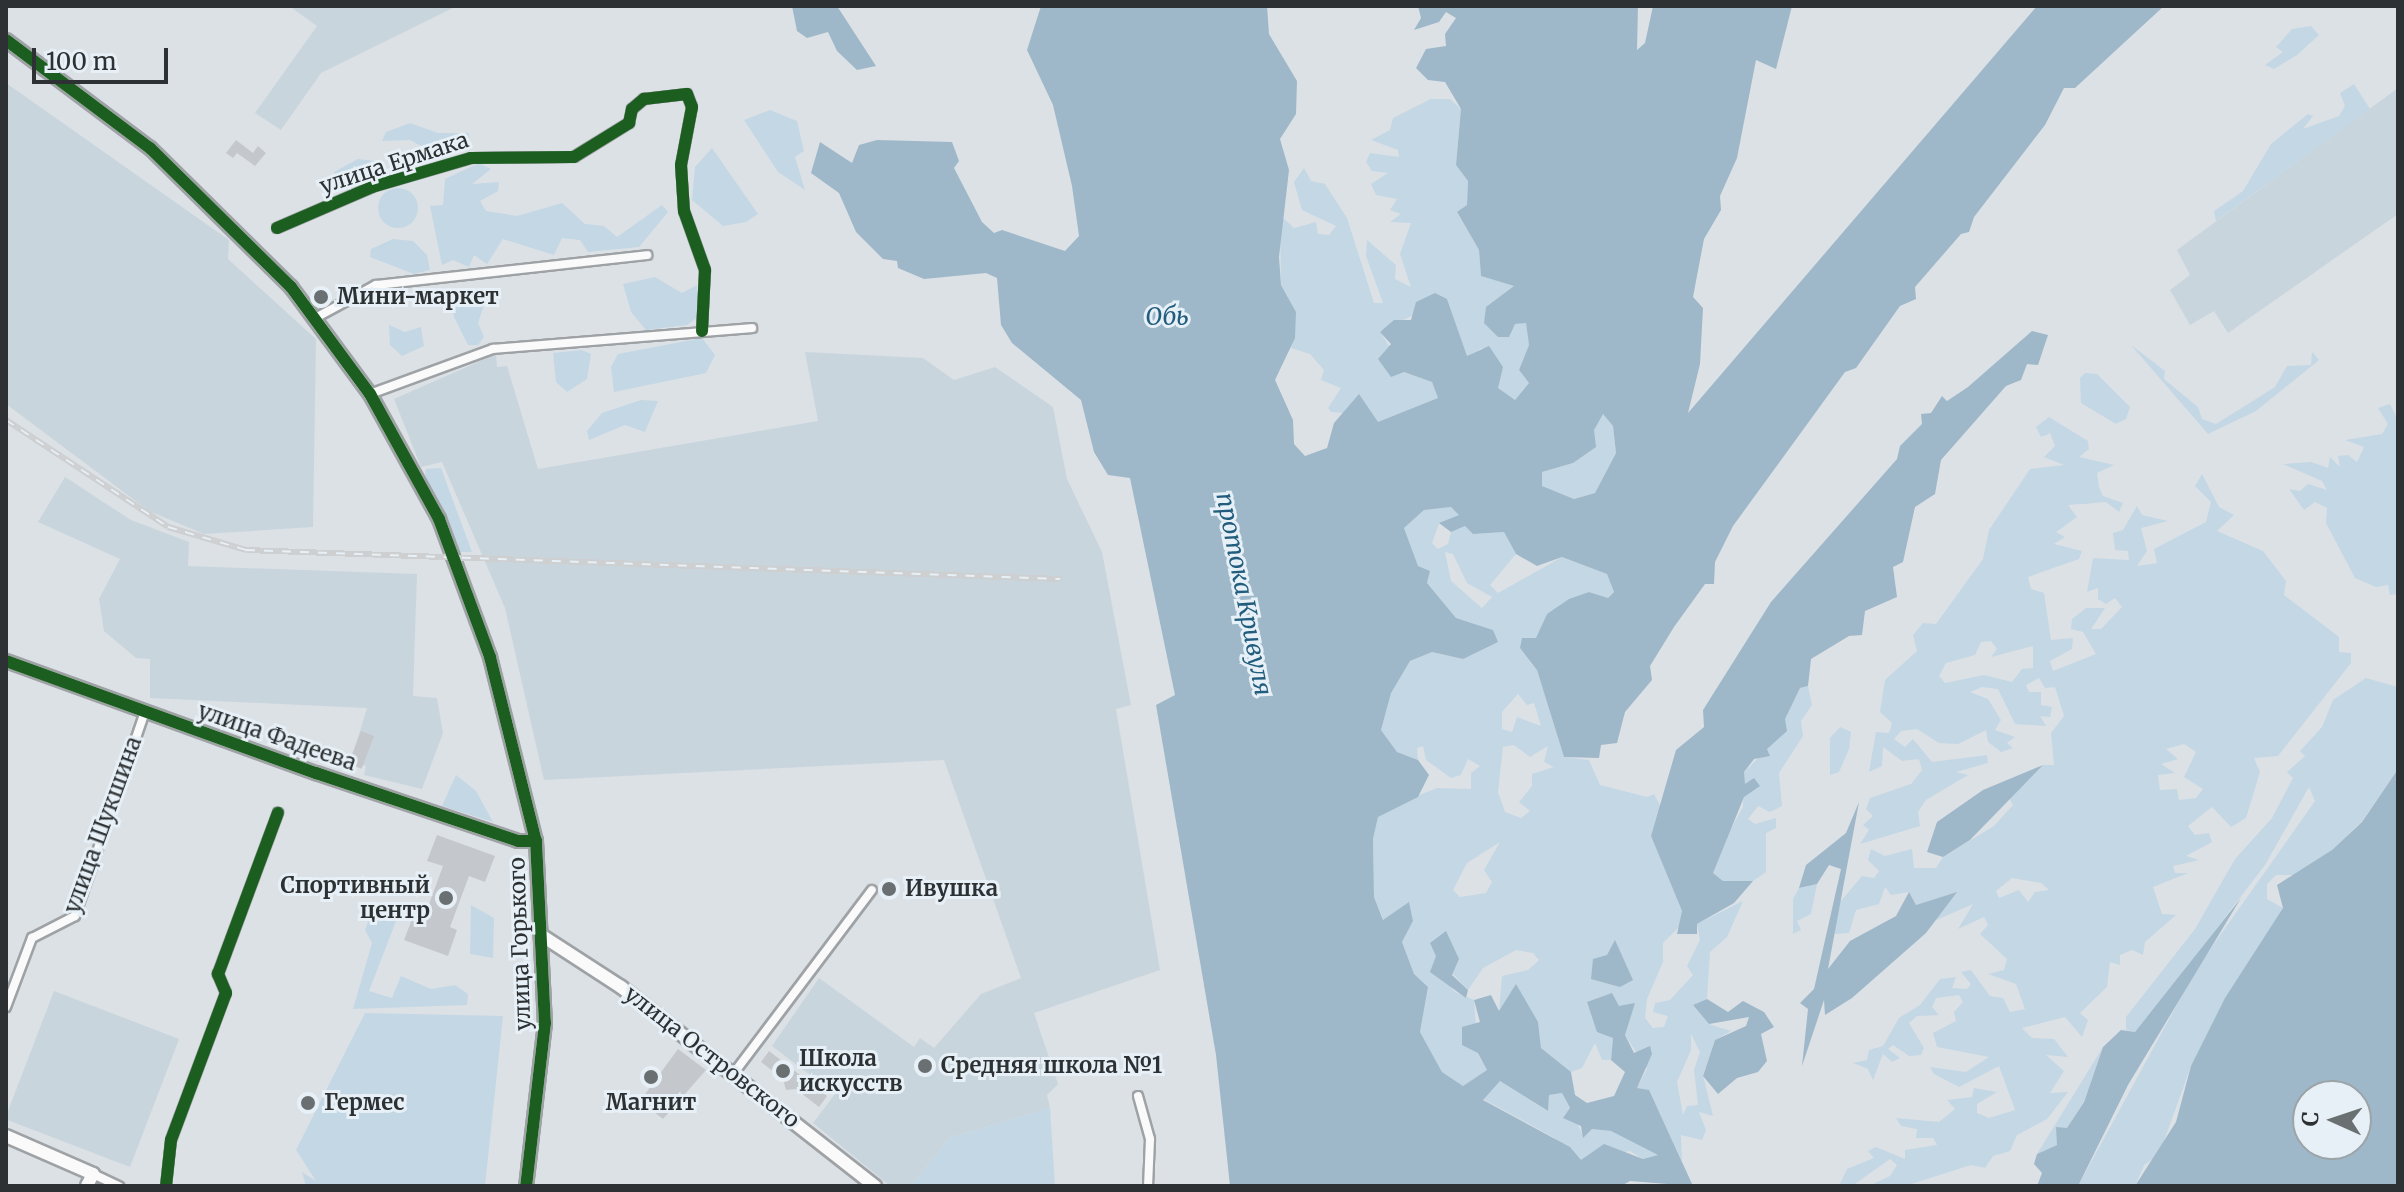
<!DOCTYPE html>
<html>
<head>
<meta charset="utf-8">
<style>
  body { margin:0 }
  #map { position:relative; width:2404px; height:1192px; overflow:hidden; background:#dce1e6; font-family:Merriweather,serif }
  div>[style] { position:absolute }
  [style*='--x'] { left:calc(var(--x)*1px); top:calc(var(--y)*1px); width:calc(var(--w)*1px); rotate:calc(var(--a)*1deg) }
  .built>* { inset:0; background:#c9d5dd; transform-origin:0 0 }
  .green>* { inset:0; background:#c4d7e4 }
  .round { border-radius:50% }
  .water>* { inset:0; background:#9eb8c9 }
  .building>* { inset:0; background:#c4c8cc; transform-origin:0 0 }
  .roads { filter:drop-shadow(2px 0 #9ea2a5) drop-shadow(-2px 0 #9ea2a5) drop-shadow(0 2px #9ea2a5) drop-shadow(0 -2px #9ea2a5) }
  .street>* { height:8px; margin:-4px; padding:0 4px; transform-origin:4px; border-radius:4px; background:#fafafb }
  .secondary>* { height:12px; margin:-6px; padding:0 6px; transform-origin:6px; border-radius:6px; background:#fafafb }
  .rail>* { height:6px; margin-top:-3px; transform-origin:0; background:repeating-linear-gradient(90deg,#e6f0f6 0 9px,#cecfd1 0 18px); box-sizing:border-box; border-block:2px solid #cecfd1 }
  .cycleway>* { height:12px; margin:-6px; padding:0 6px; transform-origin:6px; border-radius:6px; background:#1b5e20 }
  .dots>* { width:22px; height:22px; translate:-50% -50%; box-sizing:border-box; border:4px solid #e6f0f6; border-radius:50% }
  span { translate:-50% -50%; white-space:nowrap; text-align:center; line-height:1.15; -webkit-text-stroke:6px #e6f0f6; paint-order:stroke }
  .street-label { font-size:22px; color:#2d3133 }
  .poi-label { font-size:22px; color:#2d3133; font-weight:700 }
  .left { translate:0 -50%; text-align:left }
  .right { translate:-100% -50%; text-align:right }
  .water-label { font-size:24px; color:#225d7e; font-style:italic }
  .frame { position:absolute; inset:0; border:8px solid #2d3133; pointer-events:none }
  .north { position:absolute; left:2292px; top:1080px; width:80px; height:80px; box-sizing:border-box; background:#e6f0f6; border:2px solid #9ca4a8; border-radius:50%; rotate:273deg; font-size:22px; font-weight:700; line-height:32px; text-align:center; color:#2d3133 }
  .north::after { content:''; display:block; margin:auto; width:28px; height:36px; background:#6a6f72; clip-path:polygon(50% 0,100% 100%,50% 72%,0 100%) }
  .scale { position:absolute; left:32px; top:48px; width:136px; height:36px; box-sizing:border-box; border:4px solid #2d3133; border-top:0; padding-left:10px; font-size:24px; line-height:28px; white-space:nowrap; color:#2d3133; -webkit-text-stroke:6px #e6f0f6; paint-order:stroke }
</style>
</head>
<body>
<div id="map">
  <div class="built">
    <div style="clip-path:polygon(289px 6px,457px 6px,321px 73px,281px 130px,255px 113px,317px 26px)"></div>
    <div style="clip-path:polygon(6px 83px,229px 240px,228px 259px,316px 339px,313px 527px,204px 534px,149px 511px,6px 404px)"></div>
    <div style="clip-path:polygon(2398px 88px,2398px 214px,2228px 333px,2214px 311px,2190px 325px,2170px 290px,2190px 275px,2177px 250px)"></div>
    <div style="clip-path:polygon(805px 352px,923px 358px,954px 380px,995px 367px,1053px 407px,1067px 479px,1102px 552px,1131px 705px,1116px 709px,1160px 970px,1034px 1013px,1058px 1084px,1047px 1095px,1050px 1108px,949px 1138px,911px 1186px,890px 1186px,813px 1123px,835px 1094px,772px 1046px,819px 978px,914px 1047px,920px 1038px,934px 1048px,981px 994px,1021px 978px,944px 760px,544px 780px,505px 608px,442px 462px,421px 467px,394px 399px,496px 354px,497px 367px,507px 366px,538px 469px,818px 421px)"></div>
    <div style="clip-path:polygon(65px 477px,131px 520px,189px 542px,188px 566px,417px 574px,413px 696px,437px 698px,443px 733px,422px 789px,364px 775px,366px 766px,350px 764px,367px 708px,150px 698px,150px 659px,136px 658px,104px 631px,99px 599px,120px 559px,38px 522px)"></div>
    <div style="left:54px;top:991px;width:134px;height:137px;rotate:21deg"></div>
  </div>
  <div class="green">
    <div style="clip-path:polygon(2311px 26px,2319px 35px,2297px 55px,2274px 69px,2265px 65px,2283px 52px,2276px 47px,2292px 29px)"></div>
    <div style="clip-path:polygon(2354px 84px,2370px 109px,2216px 221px,2214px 211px,2243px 191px,2271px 144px,2308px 114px,2313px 116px,2303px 129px,2339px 116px,2345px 106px,2340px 93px)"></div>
    <div style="clip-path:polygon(1431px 99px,1450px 99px,1461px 109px,1456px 165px,1468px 181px,1467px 205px,1457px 213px,1479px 250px,1481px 276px,1514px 286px,1503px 300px,1515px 324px,1526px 322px,1529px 345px,1519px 370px,1529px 383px,1515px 400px,1497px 388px,1482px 348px,1467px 357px,1447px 299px,1380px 331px,1404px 372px,1432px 382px,1438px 398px,1378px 423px,1359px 395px,1343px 413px,1331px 412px,1328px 408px,1341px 388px,1321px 380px,1324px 370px,1310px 354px,1291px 348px,1296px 312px,1281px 285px,1280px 215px,1294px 228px,1316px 222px,1318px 234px,1329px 235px,1336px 226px,1302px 210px,1294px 182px,1304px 168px,1311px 181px,1325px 184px,1347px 218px,1374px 303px,1383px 303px,1366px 256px,1367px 240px,1396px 265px,1395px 279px,1411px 287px,1400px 254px,1411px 223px,1390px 222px,1401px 214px,1390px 210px,1397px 199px,1376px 195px,1371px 184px,1388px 173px,1372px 171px,1366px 162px,1370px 153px,1399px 157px,1398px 150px,1371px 140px,1390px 130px,1393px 118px)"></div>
    <div style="clip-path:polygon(770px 110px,797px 121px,804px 151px,795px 157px,805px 190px,778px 172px,744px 120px)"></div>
    <div style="clip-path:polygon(410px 123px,438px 133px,469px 133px,469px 148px,448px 148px,445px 159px,410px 140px,382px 141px,386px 132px)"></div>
    <div style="clip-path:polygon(712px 148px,758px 214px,746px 222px,723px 226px,692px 200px,695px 167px)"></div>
    <div style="clip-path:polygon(358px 159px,375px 161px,373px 174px,343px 185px,334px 172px)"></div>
    <div style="clip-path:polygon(479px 163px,491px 169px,472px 184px,499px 182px,498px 191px,480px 201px,486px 211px,517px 216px,562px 203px,585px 224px,604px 226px,617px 237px,662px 205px,668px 212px,639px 247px,588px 252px,580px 240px,562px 238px,554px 255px,503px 239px,487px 264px,474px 255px,469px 267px,453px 260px,442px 265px,430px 206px,443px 205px,445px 179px)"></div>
    <div class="round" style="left:378px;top:188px;width:40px;height:40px"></div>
    <div style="clip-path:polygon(393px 239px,413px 241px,427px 255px,430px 270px,414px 274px,370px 257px,371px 249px)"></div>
    <div style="clip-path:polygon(655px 277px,682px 293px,697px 285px,698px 317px,687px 325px,646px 330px,631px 312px,623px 284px)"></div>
    <div style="clip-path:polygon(461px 288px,485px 302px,478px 323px,484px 337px,478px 345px,468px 345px,454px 317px,449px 296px)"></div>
    <div style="clip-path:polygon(389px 325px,405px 332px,421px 327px,424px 346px,402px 356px,390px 345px)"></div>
    <div style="clip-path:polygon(702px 338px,715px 355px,706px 373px,614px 392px,611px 367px,618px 354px)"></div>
    <div style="clip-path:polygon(2131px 345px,2165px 371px,2164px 379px,2198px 407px,2202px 419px,2216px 424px,2275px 387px,2287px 366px,2311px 365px,2312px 352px,2319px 360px,2256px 411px,2208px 434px)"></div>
    <div style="clip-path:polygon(582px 350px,591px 354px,587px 379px,567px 392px,556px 382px,553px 353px)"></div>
    <div style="clip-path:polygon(2085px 373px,2097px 374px,2130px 407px,2126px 419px,2116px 424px,2081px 403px,2080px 378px)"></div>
    <div style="clip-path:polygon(641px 400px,658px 401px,645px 432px,625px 425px,589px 440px,587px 431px,602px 413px)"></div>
    <div style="clip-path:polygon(2390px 404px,2398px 420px,2398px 594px,2390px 595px,2388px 585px,2376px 587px,2355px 578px,2326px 523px,2327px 508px,2315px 502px,2304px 510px,2289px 489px,2300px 491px,2308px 484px,2327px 490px,2322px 481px,2283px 464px,2311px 462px,2328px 468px,2330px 457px,2340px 467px,2338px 456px,2348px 455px,2357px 462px,2364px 447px,2345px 440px,2382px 434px,2388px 424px,2378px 408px)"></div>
    <div style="clip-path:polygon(1602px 413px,1613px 426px,1616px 453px,1595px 493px,1574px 499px,1541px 486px,1542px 472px,1573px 463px)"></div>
    <div style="clip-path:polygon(evenodd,2049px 417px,2088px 441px,2089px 449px,2079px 457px,2114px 465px,2097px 473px,2099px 487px,2103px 496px,2123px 503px,2119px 512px,2106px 502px,2068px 505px,2077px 517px,2056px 532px,2065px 537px,2054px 544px,2082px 551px,2079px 559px,2028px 577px,2031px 589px,2044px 593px,2051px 640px,2073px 638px,2072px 649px,2050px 661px,2053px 671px,2096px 654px,2083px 632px,2071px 629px,2072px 619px,2086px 608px,2105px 608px,2091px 629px,2101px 629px,2122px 607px,2115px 598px,2106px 604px,2098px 599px,2098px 588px,2087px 592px,2093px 558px,2129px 560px,2128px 551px,2115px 550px,2113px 533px,2123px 530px,2137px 506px,2142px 515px,2168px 521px,2141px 528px,2147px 551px,2137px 566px,2157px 563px,2154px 549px,2206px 522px,2211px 502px,2195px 486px,2202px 474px,2219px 507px,2234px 515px,2217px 531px,2263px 551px,2286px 581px,2284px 595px,2339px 637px,2339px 652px,2351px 653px,2351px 663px,2278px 756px,2254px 758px,2260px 772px,2246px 818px,2231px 827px,2212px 807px,2188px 826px,2195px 835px,2209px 833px,2212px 842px,2186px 856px,2199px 860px,2173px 866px,2175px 873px,2188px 873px,2153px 887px,2162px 914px,2176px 915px,2145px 942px,2143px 955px,2132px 950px,2120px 955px,2120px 965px,2110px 962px,2107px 987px,2080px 1013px,2088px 1020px,2082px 1037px,2065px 1017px,2022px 1028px,2032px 1038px,2054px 1039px,2068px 1057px,2046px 1055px,2064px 1071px,2050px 1093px,2068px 1092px,2047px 1119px,2017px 1135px,2010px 1151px,1993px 1156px,1985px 1168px,1971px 1165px,1905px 1186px,1869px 1186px,1890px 1176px,1897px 1165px,1890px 1159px,1852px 1186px,1839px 1186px,1847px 1169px,1874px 1158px,1868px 1151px,1876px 1147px,1905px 1159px,1905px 1150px,1937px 1145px,1933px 1138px,1916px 1138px,1917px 1129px,1901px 1126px,1896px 1118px,1939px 1122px,1955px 1109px,1947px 1100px,1972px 1097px,1974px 1088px,1997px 1092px,1977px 1104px,1977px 1113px,1989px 1118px,2015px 1110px,1999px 1066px,1959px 1087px,1934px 1074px,1930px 1067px,1966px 1072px,1989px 1057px,1937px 1047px,1933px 1033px,1956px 1021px,1954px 1012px,1963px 1002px,1959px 995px,1936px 998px,1932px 1007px,1939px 1015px,1917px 1016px,1909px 1023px,1924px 1048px,1921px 1055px,1909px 1056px,1893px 1045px,1888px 1049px,1900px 1058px,1892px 1062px,1883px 1054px,1873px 1080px,1868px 1069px,1853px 1063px,1867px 1060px,1869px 1050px,1883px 1046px,1899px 1018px,1920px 1005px,1940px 979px,1956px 977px,1952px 988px,1967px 989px,1971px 984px,1961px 972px,1971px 970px,1990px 996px,2003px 998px,2010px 1012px,2025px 1009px,2016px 984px,1988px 974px,2004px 970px,2007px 959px,1980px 934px,1988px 925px,1984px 917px,1958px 929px,1973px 904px,1932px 922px,1955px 893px,1916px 905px,1909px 892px,1891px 895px,1885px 887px,1879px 904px,1856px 910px,1849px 933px,1834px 934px,1840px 902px,1862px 876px,1874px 878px,1879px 871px,1868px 860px,1871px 849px,1885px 856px,1912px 849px,1914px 868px,1936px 868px,1943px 857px,1994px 826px,2013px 805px,2008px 796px,2043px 765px,2054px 765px,2051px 733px,2064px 716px,2055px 687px,2045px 688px,2039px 678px,2026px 685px,2029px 692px,2041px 692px,2041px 705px,2052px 707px,2050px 717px,2040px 716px,2046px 726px,2015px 724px,1998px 689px,1982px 687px,1970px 692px,1988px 699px,2001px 720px,1995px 730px,2015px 737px,2007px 743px,2013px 748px,2001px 752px,1988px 742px,1986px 730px,1958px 744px,1939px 743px,1917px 729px,1901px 731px,1894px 739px,1905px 747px,1913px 739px,1932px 762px,1987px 755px,1988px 763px,1956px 772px,1968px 775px,1926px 800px,1918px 812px,1920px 826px,1860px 844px,1869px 830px,1863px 825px,1873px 816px,1866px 809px,1870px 798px,1911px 784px,1922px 770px,1919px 759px,1902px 761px,1883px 747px,1882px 766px,1869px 772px,1876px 732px,1889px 733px,1892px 723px,1880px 712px,1885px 680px,1917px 651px,1913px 635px,1923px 623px,1936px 624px,1983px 559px,1989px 530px,2030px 469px,2064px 465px,2044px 457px,2055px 446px,2050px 433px,2041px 437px,2036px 427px,2049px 417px,1991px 641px,1997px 649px,1991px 657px,2033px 646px,2033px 668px,2022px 669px,2012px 682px,1984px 675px,1945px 683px,1939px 676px,1946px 663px,1975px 655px,1981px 642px,1991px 641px,2049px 417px,2184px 744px,2196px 752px,2184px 777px,2203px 789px,2196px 798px,2179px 800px,2177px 789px,2160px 790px,2158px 775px,2175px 773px,2161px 764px,2178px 759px,2166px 749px,2184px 744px,2049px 417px,2012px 878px,2041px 883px,2049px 890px,2035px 892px,2028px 902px,2019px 890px,1999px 898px,1996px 891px,2012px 878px)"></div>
    <div style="clip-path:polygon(441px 468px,472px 552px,459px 552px,425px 475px,426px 469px)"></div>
    <div style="clip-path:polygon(evenodd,1451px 507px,1460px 515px,1439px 524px,1432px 543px,1438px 549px,1448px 544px,1451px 532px,1465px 526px,1474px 534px,1504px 532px,1516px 554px,1490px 585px,1498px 593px,1562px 557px,1607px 574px,1614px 592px,1608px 598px,1589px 592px,1547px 614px,1536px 639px,1520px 648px,1537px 670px,1564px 757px,1589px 760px,1600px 785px,1647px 797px,1654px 794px,1660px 805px,1651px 836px,1682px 911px,1679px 927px,1663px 943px,1663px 962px,1647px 999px,1645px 1018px,1653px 1028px,1664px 1027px,1668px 1016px,1653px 1012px,1655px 1003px,1670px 1000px,1693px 975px,1687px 966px,1700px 940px,1697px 924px,1743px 901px,1727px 937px,1710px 952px,1707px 999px,1693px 1005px,1709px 1024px,1731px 1031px,1715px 1040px,1703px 1075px,1713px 1116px,1699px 1112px,1706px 1130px,1702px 1140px,1681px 1135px,1682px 1161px,1649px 1091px,1637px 1088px,1647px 1069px,1625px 1035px,1619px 1006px,1587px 1003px,1597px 1026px,1613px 1038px,1611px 1060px,1602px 1060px,1595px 1043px,1582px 1068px,1571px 1072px,1541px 1048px,1538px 1022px,1507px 999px,1499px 1012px,1502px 976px,1528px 970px,1539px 960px,1533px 953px,1516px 950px,1483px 968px,1468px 990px,1436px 956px,1439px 973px,1455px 992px,1474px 1000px,1478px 1053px,1487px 1070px,1463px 1086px,1442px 1072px,1420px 1032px,1428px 987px,1414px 974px,1402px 942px,1413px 921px,1409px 903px,1384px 921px,1374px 897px,1373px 839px,1378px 817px,1389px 807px,1437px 788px,1471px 789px,1471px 773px,1480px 766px,1468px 759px,1461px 775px,1451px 778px,1426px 760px,1423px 746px,1417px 748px,1418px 760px,1397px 752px,1381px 730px,1391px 692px,1410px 661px,1432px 652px,1463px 659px,1493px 630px,1456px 618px,1427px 583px,1430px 571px,1418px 567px,1404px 528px,1424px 510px,1451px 507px,1445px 552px,1453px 554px,1467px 583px,1492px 597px,1482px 608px,1451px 581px,1445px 552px,1451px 507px,1518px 694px,1527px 705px,1534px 703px,1541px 726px,1517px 717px,1512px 732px,1502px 729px,1502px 712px,1518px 694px,1451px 507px,1514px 745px,1530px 757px,1548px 746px,1544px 762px,1554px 767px,1532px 774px,1532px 786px,1519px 802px,1530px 811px,1521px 818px,1505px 812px,1498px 792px,1503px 747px,1514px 745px,1451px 507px,1500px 842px,1484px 870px,1492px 882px,1486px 893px,1460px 897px,1453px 890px,1467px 863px,1500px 842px,1451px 507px,1691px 1034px,1700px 1052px,1694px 1070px,1698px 1105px,1687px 1106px,1683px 1115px,1677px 1082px,1691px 1050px,1691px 1034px)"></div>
    <div style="clip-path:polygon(2366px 678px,2398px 687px,2398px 769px,2362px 821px,2332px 850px,2296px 875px,2276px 875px,2267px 884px,2267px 899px,2283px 908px,2191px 1066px,2159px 1155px,2144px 1165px,2135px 1186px,2078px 1186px,2197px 968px,2315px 801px,2309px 787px,2265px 865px,2177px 980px,2135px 1032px,2126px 1030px,2126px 1017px,2195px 929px,2235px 859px,2272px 818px,2293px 778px,2287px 772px,2305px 756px,2300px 751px,2322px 727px,2333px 700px)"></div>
    <div style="clip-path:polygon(1808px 686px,1812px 705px,1801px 721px,1803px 736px,1779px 773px,1782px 806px,1770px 812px,1758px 806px,1748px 819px,1755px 824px,1776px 818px,1776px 828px,1766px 833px,1766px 872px,1753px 881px,1723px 881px,1713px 873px,1716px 856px,1743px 807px,1744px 772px,1767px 749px,1800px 688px)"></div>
    <div style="clip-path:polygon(1840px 727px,1851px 732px,1849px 749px,1839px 772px,1830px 775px,1830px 738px)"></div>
    <div style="clip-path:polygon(456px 775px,476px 791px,493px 822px,442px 806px)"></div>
    <div style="clip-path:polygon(1817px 884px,1811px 914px,1797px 921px,1801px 930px,1793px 934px,1793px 899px,1799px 888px)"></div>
    <div style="clip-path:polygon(471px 905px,494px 918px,493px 958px,470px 954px)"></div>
    <div style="clip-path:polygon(387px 906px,401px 908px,369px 991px,392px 998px,401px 976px,431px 989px,455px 985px,468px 994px,467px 1005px,353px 1009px,372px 943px,365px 930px,373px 909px)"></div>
    <div style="clip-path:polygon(365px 1013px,503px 1016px,485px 1186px,306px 1186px,302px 1172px,316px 1181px,296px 1150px)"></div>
    <div style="clip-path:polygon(2103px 1047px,2084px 1101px,2057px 1145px,2037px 1154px)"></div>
    <div style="clip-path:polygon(1500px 1081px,1547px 1111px,1549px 1095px,1562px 1093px,1584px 1137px,1592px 1129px,1611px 1131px,1658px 1155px,1643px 1159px,1630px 1151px,1581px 1161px,1553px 1137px,1483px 1099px)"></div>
    <div style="clip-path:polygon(1050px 1108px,1055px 1186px,911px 1186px,949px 1138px)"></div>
  </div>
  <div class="water">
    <div style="clip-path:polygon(792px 6px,837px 6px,876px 66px,857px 70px,837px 51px,828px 32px,807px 38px,797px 31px)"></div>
    <div style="clip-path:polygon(evenodd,1041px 6px,1267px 6px,1269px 34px,1297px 81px,1296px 114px,1280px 139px,1289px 170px,1279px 257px,1281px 285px,1296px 312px,1295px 338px,1275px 380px,1293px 420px,1294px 444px,1305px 456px,1327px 448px,1334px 423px,1359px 394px,1378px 422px,1438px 398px,1432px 382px,1404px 372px,1391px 377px,1378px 359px,1391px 344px,1380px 332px,1394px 320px,1411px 320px,1416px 302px,1435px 293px,1447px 299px,1467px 356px,1489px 346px,1503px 367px,1498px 388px,1515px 400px,1529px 383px,1519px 370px,1529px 345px,1526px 323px,1515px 324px,1509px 337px,1498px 337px,1484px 323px,1486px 307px,1514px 286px,1481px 276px,1479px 250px,1457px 212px,1467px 205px,1468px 181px,1456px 165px,1461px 109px,1445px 82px,1428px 80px,1416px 68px,1426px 49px,1446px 46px,1445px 34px,1456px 18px,1446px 12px,1439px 22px,1414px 30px,1421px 18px,1418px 6px,1638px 6px,1637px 50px,1645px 43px,1653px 6px,1792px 6px,1776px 69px,1756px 60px,1737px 158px,1720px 196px,1721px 210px,1704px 239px,1693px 297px,1703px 308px,1700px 364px,1688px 413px,2037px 6px,2164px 6px,2075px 88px,2064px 88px,2045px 125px,1974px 217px,1969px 232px,1961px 234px,1915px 287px,1916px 299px,1900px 306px,1856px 368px,1845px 372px,1733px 526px,1715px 562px,1714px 584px,1705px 584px,1674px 627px,1650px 666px,1652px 680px,1625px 712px,1617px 743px,1601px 745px,1599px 758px,1564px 757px,1537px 670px,1520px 648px,1522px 638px,1536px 638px,1547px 614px,1569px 599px,1589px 592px,1608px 598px,1614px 592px,1607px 574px,1562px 557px,1537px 566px,1516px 554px,1504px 532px,1473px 534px,1465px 526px,1451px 532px,1439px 523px,1459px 515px,1451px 507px,1424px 510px,1404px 528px,1418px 566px,1430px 571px,1427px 583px,1456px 618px,1493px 630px,1498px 642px,1463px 659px,1432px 652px,1410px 661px,1391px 693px,1381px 730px,1397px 752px,1418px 760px,1429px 775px,1418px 797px,1378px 817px,1373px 839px,1374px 897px,1383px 920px,1409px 902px,1413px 921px,1402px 942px,1414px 974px,1428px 987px,1420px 1032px,1442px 1072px,1463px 1086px,1487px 1070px,1478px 1053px,1462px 1045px,1462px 1027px,1480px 1022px,1474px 1000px,1491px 995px,1499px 1011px,1516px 984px,1538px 1022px,1541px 1048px,1571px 1072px,1575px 1095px,1587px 1103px,1614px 1096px,1625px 1072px,1611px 1060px,1613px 1038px,1597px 1032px,1587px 1002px,1612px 993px,1619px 1006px,1635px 1003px,1625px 1035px,1634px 1053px,1650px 1046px,1652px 1054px,1637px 1088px,1649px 1090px,1693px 1186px,1630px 1181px,1621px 1186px,1230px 1186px,1216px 1055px,1156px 705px,1175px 695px,1130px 478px,1108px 475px,1094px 452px,1081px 400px,1012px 343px,1001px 325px,997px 278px,986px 273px,924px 279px,898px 268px,897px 261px,883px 259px,856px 232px,839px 193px,811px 173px,820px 142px,852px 163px,859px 145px,877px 140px,952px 142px,959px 161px,954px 168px,982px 222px,994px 233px,1002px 230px,1065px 251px,1079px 236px,1072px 186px,1053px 105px,1027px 50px,1041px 6px,1603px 414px,1613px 426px,1616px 453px,1595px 493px,1574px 499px,1542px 486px,1542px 472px,1573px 463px,1596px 447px,1594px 430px,1603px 414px,1041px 6px,1500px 1081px,1548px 1111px,1549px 1095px,1562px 1093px,1570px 1108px,1563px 1118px,1581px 1126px,1583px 1138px,1592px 1129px,1611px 1131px,1658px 1155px,1643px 1159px,1604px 1144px,1581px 1160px,1570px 1147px,1483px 1100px,1500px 1081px)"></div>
    <div style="clip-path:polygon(2032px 331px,2048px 335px,2038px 365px,2027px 364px,2021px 380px,2006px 386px,1941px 460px,1935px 494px,1915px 507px,1903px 562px,1893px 567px,1897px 597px,1865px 611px,1862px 635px,1849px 636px,1811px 659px,1808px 686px,1800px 688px,1785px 719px,1787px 731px,1767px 749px,1770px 756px,1754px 759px,1744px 772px,1745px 784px,1754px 778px,1760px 786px,1744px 797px,1713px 873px,1723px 881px,1753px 881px,1734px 903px,1697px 924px,1697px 934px,1677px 934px,1682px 911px,1651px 836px,1676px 750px,1704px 727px,1703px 710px,1771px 602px,1897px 459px,1900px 446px,1922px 424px,1921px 414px,1931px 413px,1942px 396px,1947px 401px,1968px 387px)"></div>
    <div style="clip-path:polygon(2043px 765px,1970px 840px,1943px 857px,1927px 852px,1937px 822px,1983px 790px)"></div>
    <div style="clip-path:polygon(evenodd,2398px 769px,2398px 1186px,2135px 1186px,2176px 1122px,2191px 1066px,2225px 998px,2283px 908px,2277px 885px,2332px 850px,2362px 822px,2398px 769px,2308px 1096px,2356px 1096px,2356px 1144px,2308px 1144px,2308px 1096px)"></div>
    <div style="clip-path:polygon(1859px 802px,1828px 969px,1850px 941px,1896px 916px,1909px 892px,1916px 905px,1957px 892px,1926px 933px,1852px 998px,1825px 1015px,1824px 1000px,1802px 1066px,1808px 1009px,1800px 1003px,1814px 989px,1841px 869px,1829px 865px,1817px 884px,1799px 888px,1806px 865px,1846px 833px)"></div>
    <div style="clip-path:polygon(2241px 898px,2128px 1085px,2078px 1186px,2037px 1186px,2042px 1173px,2034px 1164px,2037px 1154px,2057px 1145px,2056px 1127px,2067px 1128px,2084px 1102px,2103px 1047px,2121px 1030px,2135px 1032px)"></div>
    <div style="clip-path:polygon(1446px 931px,1459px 959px,1452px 975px,1468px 990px,1466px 998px,1430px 972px,1436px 956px,1430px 943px)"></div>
    <div style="clip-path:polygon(1615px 940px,1633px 980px,1620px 987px,1591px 979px,1593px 959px,1607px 955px)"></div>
    <div style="clip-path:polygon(1707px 999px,1728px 1012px,1743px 1001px,1764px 1012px,1774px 1027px,1761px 1034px,1767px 1061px,1758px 1072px,1737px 1078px,1718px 1094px,1703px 1076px,1715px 1040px,1746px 1026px,1749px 1017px,1709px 1024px,1693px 1005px)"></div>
  </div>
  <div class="building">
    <div style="clip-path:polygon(236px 140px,253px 153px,258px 146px,266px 153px,255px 166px,237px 153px,233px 158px,226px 153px)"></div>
    <div style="left:361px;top:731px;width:14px;height:35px;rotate:21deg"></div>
    <div style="clip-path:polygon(437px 835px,495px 856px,485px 882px,469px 876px,450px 927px,457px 930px,448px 956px,404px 940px,414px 914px,424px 918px,443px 866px,427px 861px)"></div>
    <div style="clip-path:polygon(678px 1049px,706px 1070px,663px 1119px,640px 1101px)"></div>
    <div style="clip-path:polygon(769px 1051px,827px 1096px,819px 1107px,796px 1089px,786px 1090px,783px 1079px,761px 1062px)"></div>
  </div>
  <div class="roads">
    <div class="street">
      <div style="--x:277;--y:228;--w:103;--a:-23.3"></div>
      <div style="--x:372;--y:187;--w:103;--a:-16.3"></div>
      <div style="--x:471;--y:158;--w:103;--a:-0.6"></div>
      <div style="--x:574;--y:157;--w:65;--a:-31.7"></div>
      <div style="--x:629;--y:123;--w:14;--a:-78"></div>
      <div style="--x:632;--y:109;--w:16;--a:-40"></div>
      <div style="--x:644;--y:99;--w:43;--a:-6.6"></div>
      <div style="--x:687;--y:94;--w:14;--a:69"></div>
      <div style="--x:692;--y:107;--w:59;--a:100.7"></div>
      <div style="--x:681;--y:165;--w:46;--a:86.3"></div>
      <div style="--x:684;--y:211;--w:63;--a:70.4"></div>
      <div style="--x:705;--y:270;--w:61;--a:92.8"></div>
      <div style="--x:317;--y:317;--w:67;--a:-28.5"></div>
      <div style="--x:376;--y:285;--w:273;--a:-6.3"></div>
      <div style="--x:370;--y:394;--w:131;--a:-20.1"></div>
      <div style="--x:493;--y:349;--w:260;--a:-4.6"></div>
      <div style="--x:6;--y:1007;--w:74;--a:-69.4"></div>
      <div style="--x:32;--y:938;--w:48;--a:-27.1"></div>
      <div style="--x:75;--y:916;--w:217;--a:-71.1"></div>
      <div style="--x:734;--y:1073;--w:229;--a:-53"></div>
      <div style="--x:1138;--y:1096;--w:45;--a:74.4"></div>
      <div style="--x:1150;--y:1139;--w:47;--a:92.4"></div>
      <div style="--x:93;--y:1174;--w:29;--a:25"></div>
      <div style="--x:166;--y:1186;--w:46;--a:-83.8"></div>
      <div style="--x:171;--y:1140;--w:157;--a:-69.5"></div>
      <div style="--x:226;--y:993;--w:21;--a:-113"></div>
      <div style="--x:218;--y:974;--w:172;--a:-69.6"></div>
    </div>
    <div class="secondary">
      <div style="--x:6;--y:40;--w:180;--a:36.9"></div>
      <div style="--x:150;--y:148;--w:198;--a:44.6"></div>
      <div style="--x:291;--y:287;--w:133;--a:53.6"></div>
      <div style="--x:370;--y:394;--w:143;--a:61.1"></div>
      <div style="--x:439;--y:519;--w:147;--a:69.7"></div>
      <div style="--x:490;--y:657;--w:190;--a:76"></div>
      <div style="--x:536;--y:841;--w:182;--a:87.2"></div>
      <div style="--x:545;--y:1023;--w:164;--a:96.6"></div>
      <div style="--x:6;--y:661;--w:330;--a:19.9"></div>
      <div style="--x:316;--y:773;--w:213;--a:18.6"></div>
      <div style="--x:518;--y:841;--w:18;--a:0"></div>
      <div style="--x:544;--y:937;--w:92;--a:33"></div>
      <div style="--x:621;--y:987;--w:323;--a:38.1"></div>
      <div style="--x:6;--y:1136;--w:95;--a:23.6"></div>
      <div style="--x:93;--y:1174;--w:13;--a:117"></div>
    </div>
  </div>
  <div class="rail">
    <div style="--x:6;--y:420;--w:194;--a:33.4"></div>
    <div style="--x:168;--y:527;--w:81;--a:16.4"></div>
    <div style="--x:246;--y:550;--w:815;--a:2.04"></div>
  </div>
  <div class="cycleway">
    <div style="--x:6;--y:40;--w:180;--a:36.9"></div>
    <div style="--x:150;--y:148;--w:198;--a:44.6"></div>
    <div style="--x:291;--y:287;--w:133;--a:53.6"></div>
    <div style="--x:370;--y:394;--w:143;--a:61.1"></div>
    <div style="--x:439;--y:519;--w:147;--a:69.7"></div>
    <div style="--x:490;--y:657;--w:190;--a:76"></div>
    <div style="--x:536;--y:841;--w:182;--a:87.2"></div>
    <div style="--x:545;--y:1023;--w:164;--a:96.6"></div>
    <div style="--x:277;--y:228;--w:103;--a:-23.3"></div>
    <div style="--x:372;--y:187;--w:103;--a:-16.3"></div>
    <div style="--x:471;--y:158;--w:103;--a:-0.6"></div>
    <div style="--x:574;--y:157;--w:65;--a:-31.7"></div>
    <div style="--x:629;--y:123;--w:14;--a:-78"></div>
    <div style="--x:632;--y:109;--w:16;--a:-40"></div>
    <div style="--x:644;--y:99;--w:43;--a:-6.6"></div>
    <div style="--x:687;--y:94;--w:14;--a:69"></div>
    <div style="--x:692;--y:107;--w:59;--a:100.7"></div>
    <div style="--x:681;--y:165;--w:46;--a:86.3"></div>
    <div style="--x:684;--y:211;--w:63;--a:70.4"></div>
    <div style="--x:705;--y:270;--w:61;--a:92.8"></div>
    <div style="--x:6;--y:661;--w:330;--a:19.9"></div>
    <div style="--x:316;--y:773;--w:213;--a:18.6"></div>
    <div style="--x:518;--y:841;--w:18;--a:0"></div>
    <div style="--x:166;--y:1186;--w:46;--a:-83.8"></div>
    <div style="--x:171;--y:1140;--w:157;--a:-69.5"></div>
    <div style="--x:226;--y:993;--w:21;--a:-113"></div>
    <div style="--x:218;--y:974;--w:172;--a:-69.6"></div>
  </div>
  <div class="dots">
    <div style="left:321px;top:297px;background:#6a6f72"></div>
    <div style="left:889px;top:889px;background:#6a6f72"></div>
    <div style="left:446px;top:898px;background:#6a6f72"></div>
    <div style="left:925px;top:1066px;background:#6a6f72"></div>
    <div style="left:783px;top:1071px;background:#6a6f72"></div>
    <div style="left:651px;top:1077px;background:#6a6f72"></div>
    <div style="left:308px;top:1103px;background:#6a6f72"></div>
  </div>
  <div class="street-label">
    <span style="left:394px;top:163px;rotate:-18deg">улица Ермака</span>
    <span style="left:277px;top:737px;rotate:19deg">улица Фадеева</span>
    <span style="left:103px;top:825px;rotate:-70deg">улица Шукшина</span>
    <span style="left:520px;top:944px;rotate:-92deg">улица Горького</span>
    <span style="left:712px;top:1057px;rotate:38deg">улица Островского</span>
  </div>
  <div class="poi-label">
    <span class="left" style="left:337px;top:297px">Мини-маркет</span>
    <span class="right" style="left:430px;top:898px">Спортивный<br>центр</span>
    <span class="left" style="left:905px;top:889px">Ивушка</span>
    <span class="left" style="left:799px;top:1071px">Школа<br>искусств</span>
    <span class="left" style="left:941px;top:1066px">Средняя школа №1</span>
    <span class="left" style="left:324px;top:1103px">Гермес</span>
    <span style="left:651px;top:1103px">Магнит</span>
  </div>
  <div class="water-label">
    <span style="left:1167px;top:317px">Обь</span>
    <span style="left:1244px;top:594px;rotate:79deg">протока Кривуля</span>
  </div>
  <div class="frame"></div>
  <div class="north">С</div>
  <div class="scale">100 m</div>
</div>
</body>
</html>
